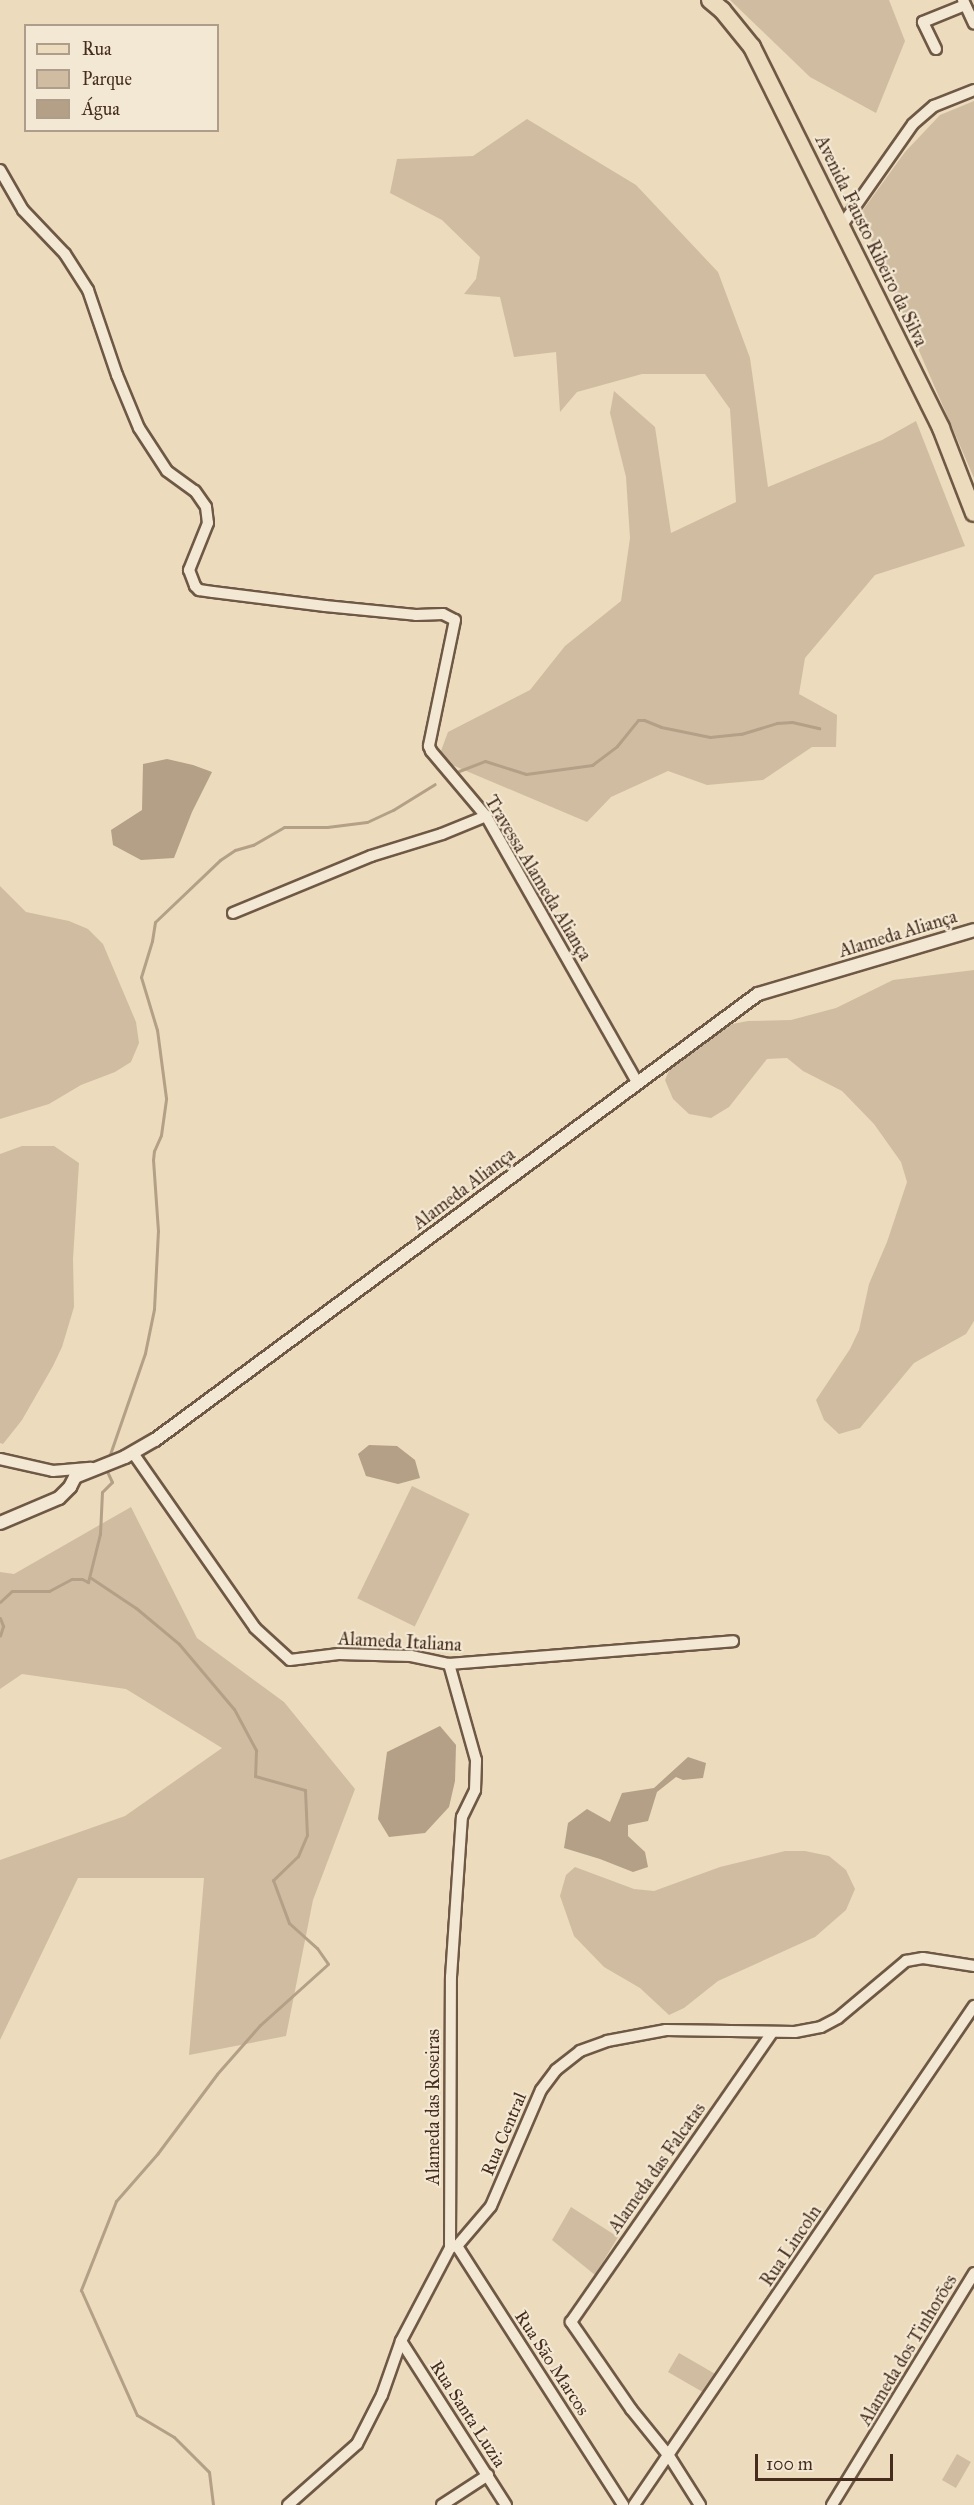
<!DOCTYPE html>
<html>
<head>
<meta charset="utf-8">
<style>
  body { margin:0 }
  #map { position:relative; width:974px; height:2505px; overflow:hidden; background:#ecdbbc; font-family:"IM FELL Great Primer",serif }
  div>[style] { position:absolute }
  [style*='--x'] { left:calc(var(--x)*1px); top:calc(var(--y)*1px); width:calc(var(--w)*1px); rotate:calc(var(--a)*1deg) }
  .green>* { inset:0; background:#d0bda1; transform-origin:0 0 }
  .water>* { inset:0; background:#b3a086 }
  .stream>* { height:3px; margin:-1.5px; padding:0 1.5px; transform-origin:1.5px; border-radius:1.5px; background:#b3a086 }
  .roads { filter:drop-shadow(2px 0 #6f5845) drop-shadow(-2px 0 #6f5845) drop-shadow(0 2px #6f5845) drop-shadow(0 -2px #6f5845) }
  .minor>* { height:10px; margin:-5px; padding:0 5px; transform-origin:5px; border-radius:5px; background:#f3e8d3 }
  .tertiary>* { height:12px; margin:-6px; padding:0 6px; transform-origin:6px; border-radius:6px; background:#f3e8d3 }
  .primary>* { height:16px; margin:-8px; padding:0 8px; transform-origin:8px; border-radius:8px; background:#ecdbbc }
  span { translate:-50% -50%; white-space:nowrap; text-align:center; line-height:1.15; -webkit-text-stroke:4.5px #f3e8d3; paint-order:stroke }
  .street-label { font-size:18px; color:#452c1d }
  .legend { position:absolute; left:24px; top:24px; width:195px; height:108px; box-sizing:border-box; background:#f3e8d3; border:2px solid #ad9d8a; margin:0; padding:8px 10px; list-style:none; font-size:18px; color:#452c1d }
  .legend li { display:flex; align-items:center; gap:12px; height:30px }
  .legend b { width:30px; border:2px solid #ad9d8a }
  .scale { position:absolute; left:755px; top:2454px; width:138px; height:27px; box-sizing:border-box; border:3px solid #452c1d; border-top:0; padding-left:8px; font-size:18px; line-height:21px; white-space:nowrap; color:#452c1d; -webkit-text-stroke:4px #f3e8d3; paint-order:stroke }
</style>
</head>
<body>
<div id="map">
  <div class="green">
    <div style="clip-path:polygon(730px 0,889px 0,905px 41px,876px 113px,810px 77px)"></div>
    <div style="clip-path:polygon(974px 101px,974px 478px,860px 214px,905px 152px,940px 115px)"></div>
    <div style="clip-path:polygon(527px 119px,636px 185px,718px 272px,750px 358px,768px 487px,882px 440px,916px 421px,965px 546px,875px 575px,805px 658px,799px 694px,837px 715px,836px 747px,812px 747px,763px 780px,707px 785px,668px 771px,611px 797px,587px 822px,438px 759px,448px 732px,530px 690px,565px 646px,621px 601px,630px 538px,626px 477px,610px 413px,614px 391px,655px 427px,671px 533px,736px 502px,730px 409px,705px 374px,642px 374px,577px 392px,560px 412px,556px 352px,514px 357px,500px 297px,464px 294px,476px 279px,480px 257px,442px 220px,390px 193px,397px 159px,473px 156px)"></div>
    <div style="clip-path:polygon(0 886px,26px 912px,69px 921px,88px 929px,103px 944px,136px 1022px,139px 1043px,131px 1062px,115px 1072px,81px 1085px,49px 1104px,0 1119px)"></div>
    <div style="clip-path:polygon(974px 970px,974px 1321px,966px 1334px,914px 1363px,860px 1428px,839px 1434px,824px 1420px,816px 1400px,850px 1349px,859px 1330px,869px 1284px,887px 1242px,907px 1182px,901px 1162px,874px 1124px,842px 1091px,803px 1071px,787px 1058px,767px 1059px,729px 1107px,711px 1118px,689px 1114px,673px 1099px,665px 1080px,673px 1061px,710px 1034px,727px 1025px,748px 1021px,791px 1020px,836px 1008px,893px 980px)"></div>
    <div style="clip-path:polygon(22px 1146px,54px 1146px,79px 1163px,73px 1259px,74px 1307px,62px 1347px,53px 1366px,22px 1420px,3px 1444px,0 1443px,0 1154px)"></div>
    <div style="left:412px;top:1486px;width:64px;height:125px;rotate:26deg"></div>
    <div style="clip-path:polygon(131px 1507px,197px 1638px,284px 1702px,355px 1789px,313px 1900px,286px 2036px,189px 2055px,204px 1878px,78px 1878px,0 2040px,0 1860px,125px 1816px,222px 1748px,126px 1689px,22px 1674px,0 1689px,0 1572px,14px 1574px)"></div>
    <div style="clip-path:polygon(785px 1851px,805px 1851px,829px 1856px,846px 1870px,855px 1889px,846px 1910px,815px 1937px,718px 1981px,684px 2008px,669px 2015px,640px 1988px,604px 1967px,574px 1936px,560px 1896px,566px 1875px,575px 1867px,634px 1889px,654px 1891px,720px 1867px)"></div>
    <div style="clip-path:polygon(571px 2207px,618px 2237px,595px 2275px,552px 2240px)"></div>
    <div style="left:679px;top:2353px;width:42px;height:22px;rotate:30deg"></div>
    <div style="left:957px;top:2454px;width:16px;height:30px;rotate:30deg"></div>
  </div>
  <div class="water">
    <div style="clip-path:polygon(167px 759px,193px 765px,212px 772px,192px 812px,174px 858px,141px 860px,113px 845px,111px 830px,142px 810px,143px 764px)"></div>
    <div style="clip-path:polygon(369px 1445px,397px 1446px,415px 1460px,420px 1478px,398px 1484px,366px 1476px,358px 1454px)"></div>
    <div style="clip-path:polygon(440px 1726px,456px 1745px,455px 1781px,449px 1807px,425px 1833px,389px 1837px,378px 1819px,387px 1752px)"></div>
    <div style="clip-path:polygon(688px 1757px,706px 1763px,703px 1778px,683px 1780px,676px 1777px,657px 1792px,648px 1821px,628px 1825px,628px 1836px,645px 1852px,648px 1867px,633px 1872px,600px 1859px,564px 1848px,568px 1823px,587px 1809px,610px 1822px,622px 1793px,654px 1788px)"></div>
  </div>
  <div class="stream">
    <div style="--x:459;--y:771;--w:28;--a:-21"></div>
    <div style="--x:485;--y:761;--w:43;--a:17.6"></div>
    <div style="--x:526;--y:774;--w:67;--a:-7.8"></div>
    <div style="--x:592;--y:765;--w:31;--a:-37"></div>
    <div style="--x:617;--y:746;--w:33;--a:-51"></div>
    <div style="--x:638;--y:720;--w:6;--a:0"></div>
    <div style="--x:644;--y:720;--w:18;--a:22"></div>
    <div style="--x:661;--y:727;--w:50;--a:11.5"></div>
    <div style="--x:710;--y:737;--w:31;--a:-6"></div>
    <div style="--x:741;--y:734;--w:38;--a:-17"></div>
    <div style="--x:777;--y:723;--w:15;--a:-4"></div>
    <div style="--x:792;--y:722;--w:28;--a:13"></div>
    <div style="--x:108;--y:1460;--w:113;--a:-70.9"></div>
    <div style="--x:145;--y:1353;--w:45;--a:-78.4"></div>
    <div style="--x:154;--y:1309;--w:78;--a:-87.1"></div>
    <div style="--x:158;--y:1231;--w:71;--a:-94"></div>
    <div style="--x:153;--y:1160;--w:9;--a:-84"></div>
    <div style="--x:154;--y:1151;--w:17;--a:-66"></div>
    <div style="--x:161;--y:1135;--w:37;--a:-82"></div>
    <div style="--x:166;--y:1098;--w:69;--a:-97.5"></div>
    <div style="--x:157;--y:1030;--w:55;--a:-106.8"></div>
    <div style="--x:141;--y:977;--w:38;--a:-73"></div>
    <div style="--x:152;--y:941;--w:19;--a:-81"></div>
    <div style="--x:155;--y:922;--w:90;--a:-43.6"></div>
    <div style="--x:220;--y:860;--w:18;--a:-34"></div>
    <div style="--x:235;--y:850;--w:19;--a:-16"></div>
    <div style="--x:253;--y:845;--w:36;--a:-30"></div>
    <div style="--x:284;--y:827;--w:43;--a:0"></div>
    <div style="--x:327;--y:827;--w:40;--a:-7.1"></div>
    <div style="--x:367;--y:822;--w:29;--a:-25"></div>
    <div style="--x:393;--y:810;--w:49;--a:-31.8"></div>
    <div style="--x:91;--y:1578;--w:54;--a:33.7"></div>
    <div style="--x:136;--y:1608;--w:56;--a:39.9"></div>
    <div style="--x:179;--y:1644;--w:85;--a:49.8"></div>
    <div style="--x:234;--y:1709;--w:47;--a:61.8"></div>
    <div style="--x:256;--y:1750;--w:26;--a:92"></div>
    <div style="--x:255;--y:1776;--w:52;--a:15.6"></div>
    <div style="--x:305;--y:1790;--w:45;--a:87.5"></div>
    <div style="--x:307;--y:1835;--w:23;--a:113"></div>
    <div style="--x:298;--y:1856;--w:35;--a:136"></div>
    <div style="--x:273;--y:1880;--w:46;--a:69.6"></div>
    <div style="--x:289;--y:1923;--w:38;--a:42"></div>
    <div style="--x:317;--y:1948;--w:19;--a:55"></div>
    <div style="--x:328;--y:1964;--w:91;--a:138.1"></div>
    <div style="--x:260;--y:2025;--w:65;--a:131.3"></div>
    <div style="--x:217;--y:2074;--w:99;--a:126.8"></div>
    <div style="--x:158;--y:2153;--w:64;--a:131.2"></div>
    <div style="--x:116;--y:2201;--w:96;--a:111.5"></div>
    <div style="--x:81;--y:2290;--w:137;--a:65.9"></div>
    <div style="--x:137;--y:2415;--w:43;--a:30.7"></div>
    <div style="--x:174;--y:2437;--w:49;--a:45"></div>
    <div style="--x:209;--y:2472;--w:33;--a:83"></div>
    <div style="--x:0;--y:1602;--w:16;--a:-43"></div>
    <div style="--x:12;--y:1591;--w:37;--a:0"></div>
    <div style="--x:49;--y:1591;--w:26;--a:-28"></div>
    <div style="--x:72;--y:1579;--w:10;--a:0"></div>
    <div style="--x:82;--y:1579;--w:7;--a:27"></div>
    <div style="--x:88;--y:1582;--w:49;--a:-76"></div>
    <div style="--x:100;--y:1534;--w:42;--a:-87.3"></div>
    <div style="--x:102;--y:1492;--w:14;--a:-45"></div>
    <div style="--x:112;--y:1482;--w:14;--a:-115"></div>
    <div style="--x:0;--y:1618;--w:9;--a:69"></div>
    <div style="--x:3;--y:1626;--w:10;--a:107"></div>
  </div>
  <div class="roads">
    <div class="minor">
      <div style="--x:963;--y:0;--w:26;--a:65"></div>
      <div style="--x:936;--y:49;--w:30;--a:-116"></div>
      <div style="--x:923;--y:22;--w:45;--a:-22"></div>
      <div style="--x:0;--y:170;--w:46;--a:60.1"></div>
      <div style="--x:23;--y:210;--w:61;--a:46.3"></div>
      <div style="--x:65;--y:254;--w:43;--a:57.4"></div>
      <div style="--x:88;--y:290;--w:90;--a:71.2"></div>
      <div style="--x:117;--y:375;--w:57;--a:67.5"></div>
      <div style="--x:139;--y:428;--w:51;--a:56.9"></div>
      <div style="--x:167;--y:471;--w:34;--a:36"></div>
      <div style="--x:195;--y:491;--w:19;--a:55"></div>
      <div style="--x:206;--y:507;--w:16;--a:83"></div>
      <div style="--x:208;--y:523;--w:51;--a:112"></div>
      <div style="--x:189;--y:570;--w:17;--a:69"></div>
      <div style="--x:195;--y:586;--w:6;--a:45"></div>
      <div style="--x:199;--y:590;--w:14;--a:8"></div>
      <div style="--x:213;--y:592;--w:113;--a:7.1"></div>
      <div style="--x:325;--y:606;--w:91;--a:5.6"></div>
      <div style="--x:416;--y:615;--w:27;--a:-2"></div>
      <div style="--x:443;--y:614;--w:13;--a:27"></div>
      <div style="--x:455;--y:620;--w:129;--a:101.7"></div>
      <div style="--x:429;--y:746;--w:5;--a:68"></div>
      <div style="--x:431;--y:751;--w:85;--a:49.8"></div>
      <div style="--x:486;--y:816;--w:306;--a:60.4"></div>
      <div style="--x:842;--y:225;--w:123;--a:-54.9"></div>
      <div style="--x:913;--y:124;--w:28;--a:-41"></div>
      <div style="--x:934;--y:106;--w:43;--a:-21.8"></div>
      <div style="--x:233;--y:913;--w:149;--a:-22.4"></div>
      <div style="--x:371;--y:856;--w:74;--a:-17.2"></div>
      <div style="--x:442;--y:834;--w:48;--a:-22.2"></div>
      <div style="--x:133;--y:1453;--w:213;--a:55.1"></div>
      <div style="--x:255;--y:1628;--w:47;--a:42.4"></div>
      <div style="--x:290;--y:1660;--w:49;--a:-7"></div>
      <div style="--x:339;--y:1654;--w:72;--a:1.6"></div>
      <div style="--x:411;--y:1656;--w:39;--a:12"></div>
      <div style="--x:449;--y:1664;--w:285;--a:-4.6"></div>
      <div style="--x:0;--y:1459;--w:54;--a:12.8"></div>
      <div style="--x:53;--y:1471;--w:38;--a:-5"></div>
      <div style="--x:457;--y:2246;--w:52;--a:-49.6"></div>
      <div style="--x:491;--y:2206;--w:126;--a:-66.7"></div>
      <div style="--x:541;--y:2090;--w:25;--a:-53"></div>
      <div style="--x:556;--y:2070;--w:31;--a:-38"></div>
      <div style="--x:580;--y:2051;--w:29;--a:-20"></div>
      <div style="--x:607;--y:2041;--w:60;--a:-10.6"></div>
      <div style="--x:666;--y:2030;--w:129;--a:0.9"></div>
      <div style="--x:795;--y:2032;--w:26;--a:-11"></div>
      <div style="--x:821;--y:2027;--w:19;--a:-28"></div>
      <div style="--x:838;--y:2018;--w:89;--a:-40"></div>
      <div style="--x:906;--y:1961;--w:17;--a:-10"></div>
      <div style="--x:923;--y:1958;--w:52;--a:8.9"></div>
      <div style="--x:451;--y:2247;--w:6;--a:-9"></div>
      <div style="--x:457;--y:2246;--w:308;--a:57.3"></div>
      <div style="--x:401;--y:2341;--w:195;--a:57.4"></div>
      <div style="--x:288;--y:2505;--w:92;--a:-41.5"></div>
      <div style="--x:357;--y:2444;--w:55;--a:-63"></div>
      <div style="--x:382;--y:2395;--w:57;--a:-70.6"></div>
      <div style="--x:401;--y:2341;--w:105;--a:-62.2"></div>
      <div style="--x:450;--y:2248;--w:271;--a:-89.8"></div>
      <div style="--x:451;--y:1977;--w:160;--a:-86.1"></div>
      <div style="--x:462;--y:1817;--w:30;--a:-64"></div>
      <div style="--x:475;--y:1790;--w:30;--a:-88"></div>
      <div style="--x:476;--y:1760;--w:100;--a:-105.7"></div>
      <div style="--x:442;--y:2505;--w:55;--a:-33.1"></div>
      <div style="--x:634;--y:2505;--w:604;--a:-55.73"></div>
      <div style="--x:700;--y:2505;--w:58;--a:-122.3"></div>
      <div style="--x:669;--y:2456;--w:60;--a:-129"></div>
      <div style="--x:631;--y:2409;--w:106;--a:-124.6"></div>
      <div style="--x:571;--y:2322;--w:351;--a:-55.2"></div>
      <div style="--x:832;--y:2505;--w:272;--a:-58.5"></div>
    </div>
    <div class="tertiary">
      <div style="--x:0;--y:1523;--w:64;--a:-23"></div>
      <div style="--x:59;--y:1498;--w:16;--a:-45"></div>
      <div style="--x:70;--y:1487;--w:11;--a:-63"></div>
      <div style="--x:75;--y:1477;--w:54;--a:-21.8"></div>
      <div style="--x:125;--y:1457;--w:34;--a:-30"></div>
      <div style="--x:155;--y:1440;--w:750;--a:-36.49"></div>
      <div style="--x:758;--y:994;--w:225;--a:-16.5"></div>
    </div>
    <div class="primary">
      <div style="--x:710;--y:0;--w:16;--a:40"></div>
      <div style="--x:722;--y:10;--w:48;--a:51"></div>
      <div style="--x:752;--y:47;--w:425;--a:63.6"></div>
      <div style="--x:941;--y:428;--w:91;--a:68.8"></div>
    </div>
  </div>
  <div class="street-label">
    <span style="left:871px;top:241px;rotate:64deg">Avenida Fausto Ribeiro da Silva</span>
    <span style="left:538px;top:878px;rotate:59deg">Travessa Alameda Aliança</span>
    <span style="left:898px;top:934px;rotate:-17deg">Alameda Aliança</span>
    <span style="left:464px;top:1189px;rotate:-37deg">Alameda Aliança</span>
    <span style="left:400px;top:1642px;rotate:3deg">Alameda Italiana</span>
    <span style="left:433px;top:2107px;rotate:-90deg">Alameda das Roseiras</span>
    <span style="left:504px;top:2134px;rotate:-67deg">Rua Central</span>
    <span style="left:657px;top:2168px;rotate:-55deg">Alameda das Falcatas</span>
    <span style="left:791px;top:2246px;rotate:-56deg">Rua Lincoln</span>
    <span style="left:908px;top:2350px;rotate:-59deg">Alameda dos Tinhorões</span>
    <span style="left:552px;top:2363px;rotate:57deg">Rua São Marcos</span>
    <span style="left:468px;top:2414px;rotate:57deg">Rua Santa Luzia</span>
  </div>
  <ul class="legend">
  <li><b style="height:8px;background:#ecdbbc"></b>Rua</li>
  <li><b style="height:16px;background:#d0bda1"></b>Parque</li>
  <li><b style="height:16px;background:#b3a086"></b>Água</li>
  </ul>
  <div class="scale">100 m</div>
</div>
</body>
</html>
